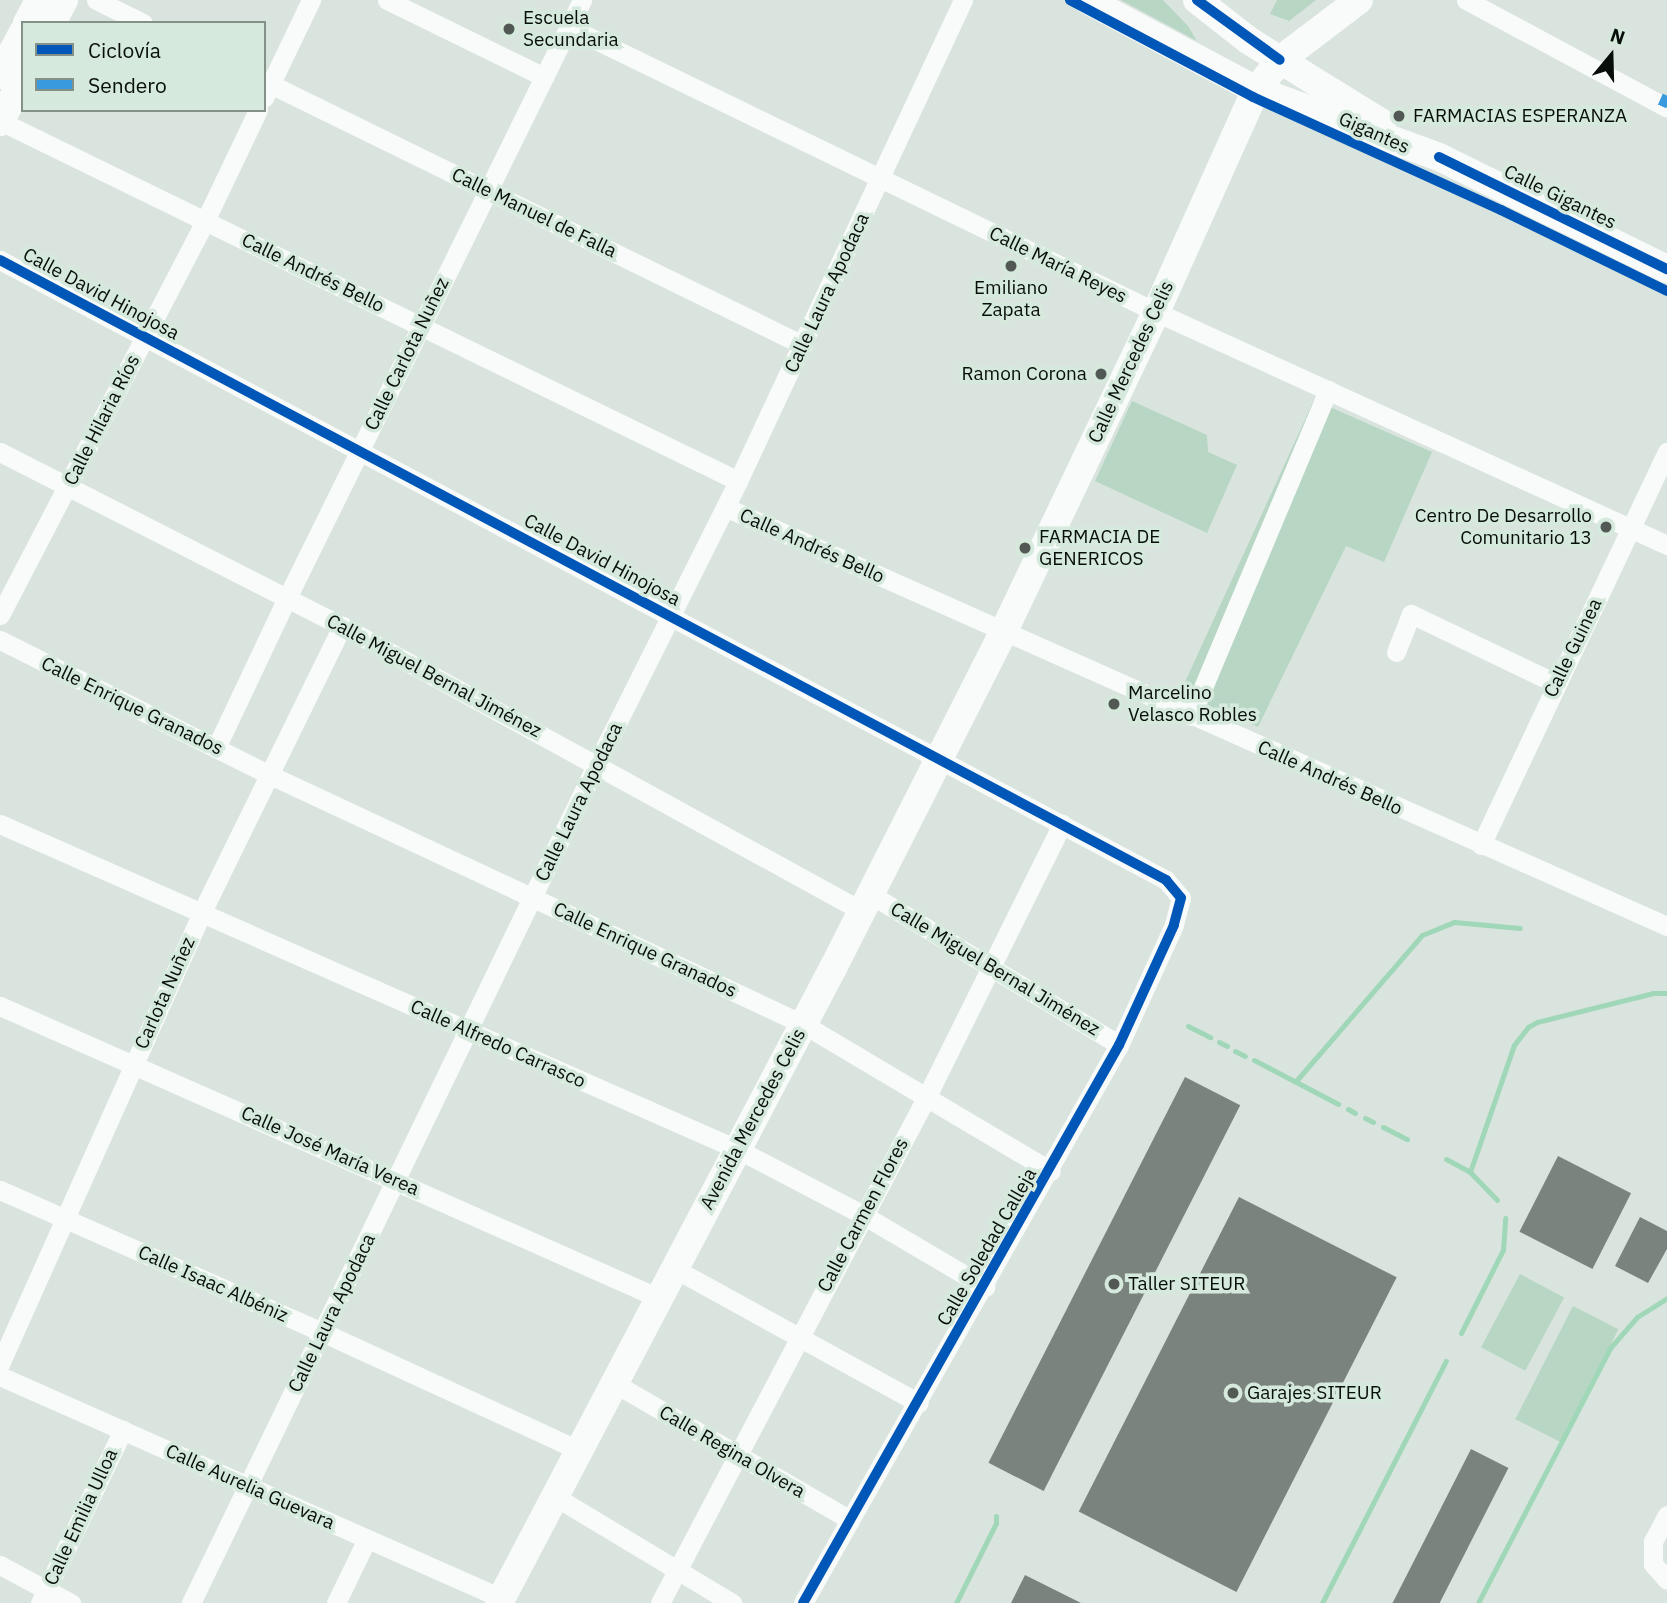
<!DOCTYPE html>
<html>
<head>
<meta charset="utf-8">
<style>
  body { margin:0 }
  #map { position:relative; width:1667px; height:1603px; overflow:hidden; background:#dae4de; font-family:"IBM Plex Sans",sans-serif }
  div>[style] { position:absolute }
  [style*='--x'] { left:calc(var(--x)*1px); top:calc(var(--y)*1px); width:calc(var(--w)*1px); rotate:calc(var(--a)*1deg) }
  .green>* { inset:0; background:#b7d6c4; transform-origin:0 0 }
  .stream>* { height:5px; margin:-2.5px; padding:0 2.5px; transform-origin:2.5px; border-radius:2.5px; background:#9fd7b8 }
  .building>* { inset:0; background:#7b837e; transform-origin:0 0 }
  .street>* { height:19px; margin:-9.5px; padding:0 9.5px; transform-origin:9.5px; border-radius:9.5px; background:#f9fbfa }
  .secondary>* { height:28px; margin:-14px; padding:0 14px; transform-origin:14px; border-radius:14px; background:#f9fbfa }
  .quiet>* { height:9px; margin-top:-4.5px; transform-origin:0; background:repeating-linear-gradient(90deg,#3a9ade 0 18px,transparent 0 27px) }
  .cycleway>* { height:10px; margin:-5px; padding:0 5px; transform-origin:5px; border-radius:5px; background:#0057b8 }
  .dots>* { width:19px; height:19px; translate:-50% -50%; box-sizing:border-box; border:4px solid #d5e9dd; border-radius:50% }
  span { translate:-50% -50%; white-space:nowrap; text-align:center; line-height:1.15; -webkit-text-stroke:7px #d5e9dd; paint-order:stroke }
  .poi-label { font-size:19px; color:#080e0a }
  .left { translate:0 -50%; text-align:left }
  .right { translate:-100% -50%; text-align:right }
  .street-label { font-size:19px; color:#080e0a }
  .legend { position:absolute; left:21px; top:21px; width:245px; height:91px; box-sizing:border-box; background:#d5e9dd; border:2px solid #839189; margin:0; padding:9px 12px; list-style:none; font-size:21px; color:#080e0a }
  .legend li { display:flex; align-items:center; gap:14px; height:35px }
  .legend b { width:35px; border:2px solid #839189 }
  .north { position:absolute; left:1576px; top:21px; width:70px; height:70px; -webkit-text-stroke:5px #d5e9dd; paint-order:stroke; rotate:19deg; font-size:19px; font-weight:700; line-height:28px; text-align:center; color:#080e0a }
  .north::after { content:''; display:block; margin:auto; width:24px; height:32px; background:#080e0a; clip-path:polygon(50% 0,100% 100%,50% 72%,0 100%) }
</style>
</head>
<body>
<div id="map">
  <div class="green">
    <div style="clip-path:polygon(1121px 0,1163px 0,1188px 26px,1197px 41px)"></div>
    <div style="clip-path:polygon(1277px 0,1316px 0,1289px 21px,1270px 14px)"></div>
    <div style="clip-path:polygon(1314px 400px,1432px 452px,1384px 562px,1346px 546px,1258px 727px,1180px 693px)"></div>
    <div style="clip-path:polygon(1132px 401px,1207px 435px,1208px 452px,1237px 465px,1207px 533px,1095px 481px)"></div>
    <div style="left:1520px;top:1274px;width:50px;height:83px;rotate:28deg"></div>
    <div style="left:1573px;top:1306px;width:51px;height:127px;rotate:27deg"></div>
  </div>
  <div class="stream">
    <div style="--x:1188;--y:1026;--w:25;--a:27"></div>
    <div style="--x:1219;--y:1042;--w:9;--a:27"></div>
    <div style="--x:1235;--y:1051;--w:11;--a:27"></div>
    <div style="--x:1254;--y:1060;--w:95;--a:27.6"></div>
    <div style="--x:1296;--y:1081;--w:193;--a:-49.2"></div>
    <div style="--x:1422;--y:935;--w:35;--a:-22"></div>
    <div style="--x:1454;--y:922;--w:66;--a:5.2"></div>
    <div style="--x:1348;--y:1109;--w:8;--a:30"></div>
    <div style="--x:1365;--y:1118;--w:9;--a:27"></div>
    <div style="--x:1383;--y:1127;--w:27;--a:27"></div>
    <div style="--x:1446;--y:1159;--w:27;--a:28"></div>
    <div style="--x:1470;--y:1172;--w:39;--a:46"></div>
    <div style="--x:1470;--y:1172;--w:134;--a:-70.9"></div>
    <div style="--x:1514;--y:1045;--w:23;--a:-52"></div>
    <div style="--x:1528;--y:1027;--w:10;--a:-29"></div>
    <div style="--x:1537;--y:1022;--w:120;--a:-14"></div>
    <div style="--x:1653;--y:993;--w:14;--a:0"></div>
    <div style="--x:1461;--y:1333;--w:93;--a:-63.2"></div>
    <div style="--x:1503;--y:1250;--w:32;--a:-86"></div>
    <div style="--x:956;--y:1603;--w:89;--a:-63.4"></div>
    <div style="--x:996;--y:1523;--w:7;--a:-90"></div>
    <div style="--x:1322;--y:1603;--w:272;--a:-62.9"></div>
    <div style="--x:1478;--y:1603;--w:287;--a:-62.6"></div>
    <div style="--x:1610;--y:1348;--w:41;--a:-48.9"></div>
    <div style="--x:1637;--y:1317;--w:36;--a:-32"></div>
  </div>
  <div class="building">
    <div style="left:1185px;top:1077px;width:62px;height:433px;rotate:27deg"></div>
    <div style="left:1558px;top:1156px;width:82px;height:85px;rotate:27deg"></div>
    <div style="left:1239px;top:1197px;width:177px;height:353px;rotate:27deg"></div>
    <div style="clip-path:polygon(1640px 1217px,1667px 1231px,1667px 1249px,1648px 1283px,1615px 1266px)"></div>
    <div style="left:1471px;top:1449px;width:42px;height:174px;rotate:27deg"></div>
    <div style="clip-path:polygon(1025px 1575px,1081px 1603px,1011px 1603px)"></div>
  </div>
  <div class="street">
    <div style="--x:96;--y:0;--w:52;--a:26.1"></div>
    <div style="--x:387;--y:0;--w:175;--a:26.1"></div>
    <div style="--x:1466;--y:0;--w:228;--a:28.2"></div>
    <div style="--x:569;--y:27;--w:653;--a:25.9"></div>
    <div style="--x:1156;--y:312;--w:562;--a:24.51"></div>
    <div style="--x:264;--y:81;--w:600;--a:26.1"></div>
    <div style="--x:264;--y:98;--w:109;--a:-64.4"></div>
    <div style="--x:0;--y:121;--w:821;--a:26"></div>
    <div style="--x:0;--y:260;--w:1321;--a:28"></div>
    <div style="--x:1166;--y:880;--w:23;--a:50"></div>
    <div style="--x:1181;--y:898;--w:28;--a:105"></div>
    <div style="--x:1174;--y:925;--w:132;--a:114.6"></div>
    <div style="--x:1119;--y:1045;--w:641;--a:119.52"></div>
    <div style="--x:0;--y:452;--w:384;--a:27"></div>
    <div style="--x:342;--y:626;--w:593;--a:28.73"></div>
    <div style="--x:725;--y:507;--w:1031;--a:23.98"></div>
    <div style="--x:0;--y:615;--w:444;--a:-62.5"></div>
    <div style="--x:205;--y:221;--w:123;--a:-64.5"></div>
    <div style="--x:0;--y:640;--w:300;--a:26.6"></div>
    <div style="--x:268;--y:774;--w:591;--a:25.05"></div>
    <div style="--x:803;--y:1024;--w:288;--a:30.7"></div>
    <div style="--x:1396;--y:652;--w:41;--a:-68.5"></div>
    <div style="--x:1411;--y:614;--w:160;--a:25.6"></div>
    <div style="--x:1191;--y:716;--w:354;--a:-67.2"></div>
    <div style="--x:216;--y:748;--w:166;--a:-64.7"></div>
    <div style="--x:287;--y:598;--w:667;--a:-63.74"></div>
    <div style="--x:0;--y:824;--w:805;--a:23.8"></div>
    <div style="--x:737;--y:1149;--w:142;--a:27.6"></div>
    <div style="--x:863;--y:1215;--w:142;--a:30.5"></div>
    <div style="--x:1481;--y:845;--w:435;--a:-64.7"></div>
    <div style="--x:870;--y:894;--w:291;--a:31.2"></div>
    <div style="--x:0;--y:1006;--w:721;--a:23.9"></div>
    <div style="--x:0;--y:1190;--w:352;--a:23.8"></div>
    <div style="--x:322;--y:1332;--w:283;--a:24.7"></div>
    <div style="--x:675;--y:1269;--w:278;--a:28.8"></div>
    <div style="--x:0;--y:1364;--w:493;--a:-65.9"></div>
    <div style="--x:201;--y:914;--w:321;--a:-63.9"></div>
    <div style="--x:0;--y:1376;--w:548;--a:23.9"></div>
    <div style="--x:614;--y:1383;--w:273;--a:30.1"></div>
    <div style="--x:554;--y:1496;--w:208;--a:31"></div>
    <div style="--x:1667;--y:1515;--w:30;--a:118"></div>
    <div style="--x:1653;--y:1541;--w:23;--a:90"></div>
    <div style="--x:1653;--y:1564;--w:21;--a:49"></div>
    <div style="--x:0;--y:1565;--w:81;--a:28.2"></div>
    <div style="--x:40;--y:1603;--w:192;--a:-64.4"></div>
    <div style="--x:191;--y:1603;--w:933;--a:-64.2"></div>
    <div style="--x:597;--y:763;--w:315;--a:-63.4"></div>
    <div style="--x:738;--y:481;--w:531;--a:-64.93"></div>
    <div style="--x:336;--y:1603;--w:71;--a:-64.2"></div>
    <div style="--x:660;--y:1603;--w:573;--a:-62.23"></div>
    <div style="--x:927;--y:1096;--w:304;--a:-63.6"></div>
  </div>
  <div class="secondary">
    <div style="--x:1087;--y:0;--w:191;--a:28"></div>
    <div style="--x:1256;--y:90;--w:195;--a:20.1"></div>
    <div style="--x:1439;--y:157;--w:254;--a:26.2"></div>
    <div style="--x:1197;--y:0;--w:65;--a:38.1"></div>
    <div style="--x:1248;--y:40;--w:158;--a:31.8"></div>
    <div style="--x:27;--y:23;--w:26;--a:-62"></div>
    <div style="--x:52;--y:23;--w:26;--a:-62"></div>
    <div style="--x:0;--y:75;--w:49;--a:-61.9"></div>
    <div style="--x:0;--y:122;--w:49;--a:-61.9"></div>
    <div style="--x:499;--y:1603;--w:717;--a:-62.26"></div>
    <div style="--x:833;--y:968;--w:376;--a:-63.1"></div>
    <div style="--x:1003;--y:633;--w:356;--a:-64.5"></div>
    <div style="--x:1156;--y:312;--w:243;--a:-65.8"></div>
    <div style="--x:1256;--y:90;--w:38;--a:-51"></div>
    <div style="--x:1280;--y:60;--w:99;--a:-37.2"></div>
  </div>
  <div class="quiet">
    <div style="--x:1662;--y:106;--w:12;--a:-66"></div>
  </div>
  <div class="cycleway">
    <div style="--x:1070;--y:0;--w:207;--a:27.9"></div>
    <div style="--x:1253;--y:97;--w:273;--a:24.5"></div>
    <div style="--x:1501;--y:210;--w:185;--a:26"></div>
    <div style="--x:1197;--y:0;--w:102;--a:35.9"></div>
    <div style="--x:1439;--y:157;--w:254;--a:26.2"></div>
    <div style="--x:0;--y:260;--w:1321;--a:28"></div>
    <div style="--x:1166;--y:880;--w:23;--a:50"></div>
    <div style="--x:1181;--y:898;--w:28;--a:105"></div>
    <div style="--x:1174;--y:925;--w:132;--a:114.6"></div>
    <div style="--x:1119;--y:1045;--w:641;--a:119.52"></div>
  </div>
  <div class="dots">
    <div style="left:509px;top:29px;background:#525954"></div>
    <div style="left:1399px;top:116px;background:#525954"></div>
    <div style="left:1011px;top:266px;background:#525954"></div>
    <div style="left:1101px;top:374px;background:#525954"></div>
    <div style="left:1606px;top:527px;background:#525954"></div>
    <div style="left:1025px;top:548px;background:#525954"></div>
    <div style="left:1114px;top:704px;background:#525954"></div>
    <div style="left:1114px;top:1284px;background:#525954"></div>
    <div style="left:1233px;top:1393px;background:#525954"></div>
  </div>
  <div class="poi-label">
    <span class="left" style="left:523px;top:29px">Escuela<br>Secundaria</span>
    <span class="left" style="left:1413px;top:116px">FARMACIAS ESPERANZA</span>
    <span style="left:1011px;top:299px">Emiliano<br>Zapata</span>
    <span class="right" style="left:1087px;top:374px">Ramon Corona</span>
    <span class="right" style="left:1592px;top:527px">Centro De Desarrollo<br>Comunitario 13</span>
    <span class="left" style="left:1039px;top:548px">FARMACIA DE<br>GENERICOS</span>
    <span class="left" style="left:1128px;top:704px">Marcelino<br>Velasco Robles</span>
    <span class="left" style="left:1128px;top:1284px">Taller SITEUR</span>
    <span class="left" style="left:1247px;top:1393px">Garajes SITEUR</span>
  </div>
  <div class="street-label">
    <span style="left:1374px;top:133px;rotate:24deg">Gigantes</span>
    <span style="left:1560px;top:197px;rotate:26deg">Calle Gigantes</span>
    <span style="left:534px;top:213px;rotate:26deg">Calle Manuel de Falla</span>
    <span style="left:1058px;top:265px;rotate:26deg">Calle María Reyes</span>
    <span style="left:313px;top:273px;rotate:26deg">Calle Andrés Bello</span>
    <span style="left:827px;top:293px;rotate:-65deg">Calle Laura Apodaca</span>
    <span style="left:101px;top:294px;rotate:28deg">Calle David Hinojosa</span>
    <span style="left:407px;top:354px;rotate:-64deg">Calle Carlota Nuñez</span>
    <span style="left:1131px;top:362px;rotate:-65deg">Calle Mercedes Celis</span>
    <span style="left:102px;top:420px;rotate:-63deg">Calle Hilaria Ríos</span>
    <span style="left:812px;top:546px;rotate:24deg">Calle Andrés Bello</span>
    <span style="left:602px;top:560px;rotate:28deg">Calle David Hinojosa</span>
    <span style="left:1573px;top:648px;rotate:-64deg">Calle Guinea</span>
    <span style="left:434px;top:676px;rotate:28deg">Calle Miguel Bernal Jiménez</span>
    <span style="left:132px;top:706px;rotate:26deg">Calle Enrique Granados</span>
    <span style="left:1330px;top:778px;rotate:24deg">Calle Andrés Bello</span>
    <span style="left:579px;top:802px;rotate:-64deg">Calle Laura Apodaca</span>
    <span style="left:645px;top:950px;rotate:25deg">Calle Enrique Granados</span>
    <span style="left:995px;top:969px;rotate:31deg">Calle Miguel Bernal Jiménez</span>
    <span style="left:165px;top:993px;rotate:-66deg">Carlota Nuñez</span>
    <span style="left:498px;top:1044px;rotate:24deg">Calle Alfredo Carrasco</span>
    <span style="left:753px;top:1119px;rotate:-62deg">Avenida Mercedes Celis</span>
    <span style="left:330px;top:1151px;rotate:24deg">Calle José María Verea</span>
    <span style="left:863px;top:1215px;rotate:-62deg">Calle Carmen Flores</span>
    <span style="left:987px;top:1247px;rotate:-60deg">Calle Soledad Calleja</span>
    <span style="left:213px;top:1284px;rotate:24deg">Calle Isaac Albéniz</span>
    <span style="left:332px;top:1313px;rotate:-64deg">Calle Laura Apodaca</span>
    <span style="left:732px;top:1452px;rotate:30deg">Calle Regina Olvera</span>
    <span style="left:250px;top:1487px;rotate:24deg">Calle Aurelia Guevara</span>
    <span style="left:81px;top:1517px;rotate:-65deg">Calle Emilia Ulloa</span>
  </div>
  <ul class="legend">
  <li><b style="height:9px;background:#0057b8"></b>Ciclovía</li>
  <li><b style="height:9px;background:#3a9ade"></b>Sendero</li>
  </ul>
  <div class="north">N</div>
</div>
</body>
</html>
